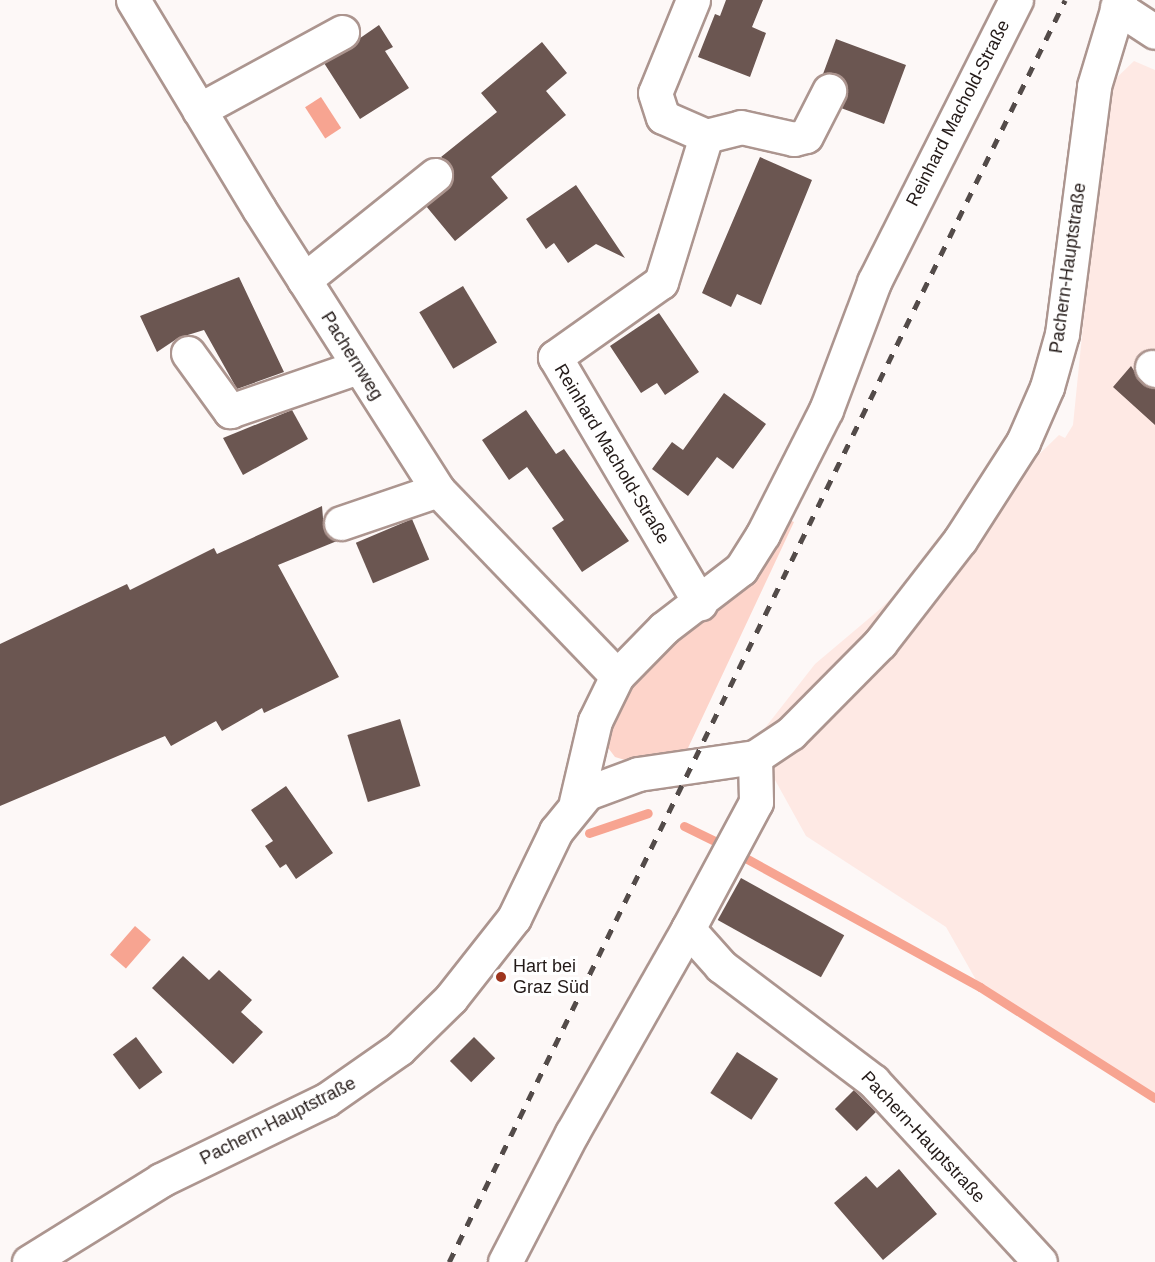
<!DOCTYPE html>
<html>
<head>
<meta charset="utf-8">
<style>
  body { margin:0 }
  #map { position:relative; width:1155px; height:1262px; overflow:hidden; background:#fdf8f7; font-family:Helvetica,sans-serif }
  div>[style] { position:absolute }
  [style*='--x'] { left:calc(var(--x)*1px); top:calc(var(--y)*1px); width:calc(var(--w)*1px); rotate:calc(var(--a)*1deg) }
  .built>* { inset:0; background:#fee9e4 }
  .green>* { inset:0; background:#fdd4ca }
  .water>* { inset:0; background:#f7a491; transform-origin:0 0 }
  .stream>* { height:9px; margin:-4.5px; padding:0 4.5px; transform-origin:4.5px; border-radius:4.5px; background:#f7a491 }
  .building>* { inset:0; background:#6b5651; transform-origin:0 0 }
  .roads { filter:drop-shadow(2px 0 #ac958f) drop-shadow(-2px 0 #ac958f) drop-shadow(0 2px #ac958f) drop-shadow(0 -2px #ac958f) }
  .minor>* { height:33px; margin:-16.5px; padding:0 16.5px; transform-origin:16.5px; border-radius:16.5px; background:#fff }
  .major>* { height:33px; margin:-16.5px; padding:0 16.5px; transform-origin:16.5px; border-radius:16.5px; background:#fff }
  .rail>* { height:4.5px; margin-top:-2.25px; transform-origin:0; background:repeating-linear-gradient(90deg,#534b49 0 10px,transparent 0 20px) }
  .dots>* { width:16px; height:16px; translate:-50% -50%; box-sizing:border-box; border:3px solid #fff; border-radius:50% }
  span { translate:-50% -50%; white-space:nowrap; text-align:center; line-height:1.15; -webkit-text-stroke:6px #fff; paint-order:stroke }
  .street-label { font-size:18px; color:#231a18 }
  .poi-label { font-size:18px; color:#231a18 }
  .left { translate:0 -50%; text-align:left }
</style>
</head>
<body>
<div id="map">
  <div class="built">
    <div style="clip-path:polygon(1134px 61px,1155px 70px,1155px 1098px,980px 987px,946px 927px,806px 836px,754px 742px,815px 664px,879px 610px,1059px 435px,1065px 438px,1073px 425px,1107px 87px)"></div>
  </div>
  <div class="green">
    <div style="clip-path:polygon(787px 519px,794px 522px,688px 748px,682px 754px,625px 760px,615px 757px,606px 745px,629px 683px,735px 593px)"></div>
  </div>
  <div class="water">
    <div style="left:321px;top:97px;width:37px;height:19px;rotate:57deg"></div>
    <div style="left:135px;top:926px;width:21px;height:38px;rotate:41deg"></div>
  </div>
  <div class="stream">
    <div style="--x:684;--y:826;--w:39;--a:26"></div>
    <div style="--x:589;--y:833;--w:62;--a:-18.7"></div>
    <div style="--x:740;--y:855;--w:274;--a:28.8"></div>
    <div style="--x:980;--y:987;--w:207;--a:32.4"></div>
  </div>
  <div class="building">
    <div style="clip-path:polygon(726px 0,763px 0,752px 27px,766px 33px,750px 77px,698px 57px,715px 14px,720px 16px)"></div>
    <div style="clip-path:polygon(379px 25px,393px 47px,385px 51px,409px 88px,360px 119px,324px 63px)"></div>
    <div style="clip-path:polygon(836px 39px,906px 65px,884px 124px,841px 108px,848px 91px,845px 81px,837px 74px,823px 74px)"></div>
    <div style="clip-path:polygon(542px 42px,567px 73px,546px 91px,566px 115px,491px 177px,508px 198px,455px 241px,426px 206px,453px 181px,450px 164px,441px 157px,497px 112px,481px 93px)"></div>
    <div style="clip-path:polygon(760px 157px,812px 180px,761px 305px,737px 294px,731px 307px,702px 293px)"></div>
    <div style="clip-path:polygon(576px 185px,625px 258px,596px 244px,568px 263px,554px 243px,546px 249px,526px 219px)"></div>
    <div style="clip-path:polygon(239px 277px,284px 372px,237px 389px,204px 330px,178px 338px,157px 352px,140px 316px)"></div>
    <div style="left:463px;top:286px;width:66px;height:51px;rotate:59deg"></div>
    <div style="clip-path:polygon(659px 313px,699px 372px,665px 395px,657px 383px,641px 393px,610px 346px)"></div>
    <div style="clip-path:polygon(1131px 366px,1142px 383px,1155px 388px,1155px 425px,1113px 387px)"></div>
    <div style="clip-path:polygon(724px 393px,766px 424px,733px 469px,717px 457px,688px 496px,652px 469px,672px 442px,683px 450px)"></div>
    <div style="clip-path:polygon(292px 410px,308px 439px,243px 475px,223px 438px)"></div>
    <div style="clip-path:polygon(526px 410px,556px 454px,564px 449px,629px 541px,582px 572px,552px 528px,564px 520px,527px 467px,509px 480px,482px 440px)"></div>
    <div style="clip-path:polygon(322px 506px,324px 530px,337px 541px,278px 565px,339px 677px,264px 713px,262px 708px,222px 731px,216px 721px,171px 746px,165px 736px,0 806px,0 644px,127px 584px,130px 590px,214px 548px,217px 554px)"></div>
    <div style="left:412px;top:519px;width:44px;height:61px;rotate:67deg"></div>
    <div style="left:400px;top:719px;width:70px;height:55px;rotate:73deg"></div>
    <div style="clip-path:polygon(286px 786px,333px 853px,296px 879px,286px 864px,280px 868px,265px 846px,273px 841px,251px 810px)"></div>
    <div style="left:741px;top:878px;width:118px;height:48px;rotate:29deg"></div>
    <div style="clip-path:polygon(183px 956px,209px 980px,219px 970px,252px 1000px,241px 1012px,263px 1032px,233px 1064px,152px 988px)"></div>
    <div style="left:136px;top:1037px;width:44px;height:29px;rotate:53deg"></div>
    <div style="left:474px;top:1037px;width:30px;height:34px;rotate:45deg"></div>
    <div style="left:737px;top:1052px;width:49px;height:49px;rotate:33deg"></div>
    <div style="left:854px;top:1090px;width:31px;height:27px;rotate:45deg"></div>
    <div style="clip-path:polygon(899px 1169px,937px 1214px,883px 1260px,834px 1203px,866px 1176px,877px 1188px)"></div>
  </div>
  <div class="roads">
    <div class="minor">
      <div style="--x:133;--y:0;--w:244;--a:58.9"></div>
      <div style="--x:259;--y:209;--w:333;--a:57.5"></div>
      <div style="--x:438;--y:490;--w:258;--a:46.1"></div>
      <div style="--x:693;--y:0;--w:100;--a:112.2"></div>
      <div style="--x:655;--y:93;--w:25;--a:72"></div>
      <div style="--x:663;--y:117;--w:47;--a:23.8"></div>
      <div style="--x:706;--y:136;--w:153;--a:107.1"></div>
      <div style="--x:661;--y:282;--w:130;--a:144.7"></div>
      <div style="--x:555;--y:357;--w:286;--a:59.5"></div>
      <div style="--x:1117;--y:7;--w:45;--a:33.3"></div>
      <div style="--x:199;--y:110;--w:163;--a:-28.6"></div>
      <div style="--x:706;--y:136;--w:36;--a:-14"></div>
      <div style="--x:741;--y:127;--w:54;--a:12.8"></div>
      <div style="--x:794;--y:139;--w:12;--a:-14"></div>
      <div style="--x:806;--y:136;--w:51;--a:-62.9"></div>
      <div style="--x:304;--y:280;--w:168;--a:-38.7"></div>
      <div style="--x:188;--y:353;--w:72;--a:54.1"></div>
      <div style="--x:230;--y:411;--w:135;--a:-19"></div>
      <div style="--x:1152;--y:367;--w:4;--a:45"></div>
      <div style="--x:341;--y:523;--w:102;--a:-18.8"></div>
      <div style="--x:755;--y:757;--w:45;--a:88.7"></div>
      <div style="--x:756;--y:802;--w:144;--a:118.2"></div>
      <div style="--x:688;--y:929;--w:50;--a:48.3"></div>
      <div style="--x:721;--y:966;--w:191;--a:37.1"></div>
      <div style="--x:873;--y:1081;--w:246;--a:47.3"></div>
      <div style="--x:576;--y:802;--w:83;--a:-76.8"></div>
      <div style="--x:595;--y:721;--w:50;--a:-63.9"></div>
      <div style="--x:617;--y:676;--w:67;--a:-45.6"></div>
      <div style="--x:664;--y:628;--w:97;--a:-37.5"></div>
      <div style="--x:741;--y:569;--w:41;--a:-57.8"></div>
      <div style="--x:763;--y:534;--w:139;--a:-63.1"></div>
      <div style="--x:826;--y:410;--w:137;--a:-69.4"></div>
      <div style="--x:874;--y:282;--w:316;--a:-63.3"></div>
      <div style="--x:505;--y:1262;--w:145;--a:-62.6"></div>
      <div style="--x:572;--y:1133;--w:235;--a:-60.4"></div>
    </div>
    <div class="major">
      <div style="--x:29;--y:1262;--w:155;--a:-31.8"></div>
      <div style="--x:161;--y:1180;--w:183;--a:-25.9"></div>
      <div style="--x:326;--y:1100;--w:89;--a:-34.9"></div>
      <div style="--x:399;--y:1049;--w:73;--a:-44.4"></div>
      <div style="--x:451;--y:998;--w:102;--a:-51.8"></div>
      <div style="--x:514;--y:918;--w:97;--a:-64.2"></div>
      <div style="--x:556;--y:831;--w:49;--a:-50.8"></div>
      <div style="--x:587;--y:793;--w:54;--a:-20.4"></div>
      <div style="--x:638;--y:774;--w:118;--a:-8.3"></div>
      <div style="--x:755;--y:757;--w:43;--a:-33.7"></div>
      <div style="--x:791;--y:733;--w:127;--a:-45.3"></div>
      <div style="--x:880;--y:643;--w:130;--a:-52.2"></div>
      <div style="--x:960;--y:540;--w:117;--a:-57.3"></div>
      <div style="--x:1023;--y:442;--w:60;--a:-66.4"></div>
      <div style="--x:1047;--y:387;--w:55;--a:-74.2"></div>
      <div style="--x:1062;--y:334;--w:250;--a:-82.6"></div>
      <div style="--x:1094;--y:86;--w:90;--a:-73.2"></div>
    </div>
  </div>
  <div class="rail">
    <div style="--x:449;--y:1262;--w:1404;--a:-63.98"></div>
  </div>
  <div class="dots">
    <div style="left:501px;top:977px;background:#9e351e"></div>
  </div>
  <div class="street-label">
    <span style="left:958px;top:113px;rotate:-63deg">Reinhard Machold-Straße</span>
    <span style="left:1068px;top:268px;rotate:-82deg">Pachern-Hauptstraße</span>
    <span style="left:352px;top:356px;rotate:58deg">Pachernweg</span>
    <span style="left:612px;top:454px;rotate:59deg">Reinhard Machold-Straße</span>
    <span style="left:278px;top:1121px;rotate:-27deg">Pachern-Hauptstraße</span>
    <span style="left:923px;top:1137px;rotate:47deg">Pachern-Hauptstraße</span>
  </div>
  <div class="poi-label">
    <span class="left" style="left:513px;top:977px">Hart bei<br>Graz Süd</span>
  </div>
</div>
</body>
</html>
